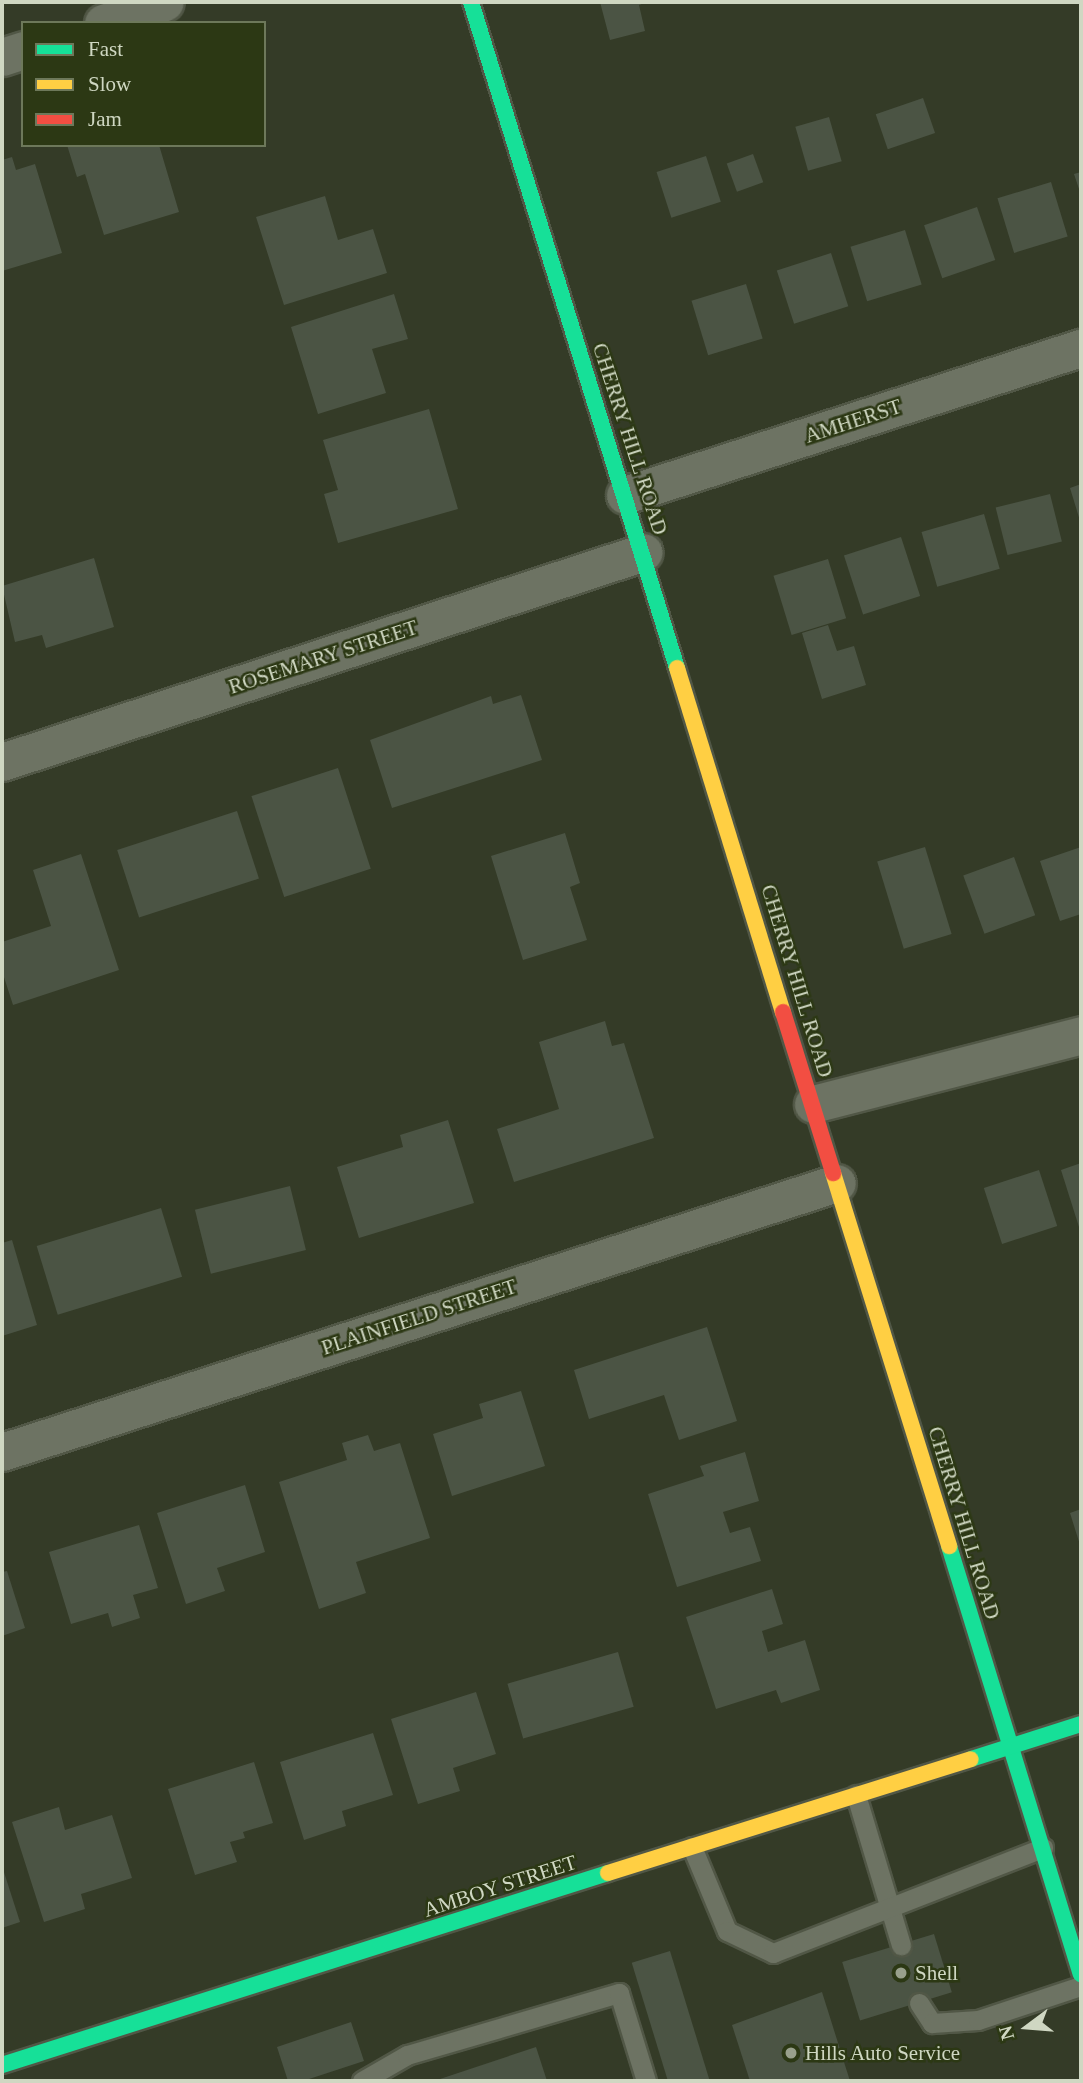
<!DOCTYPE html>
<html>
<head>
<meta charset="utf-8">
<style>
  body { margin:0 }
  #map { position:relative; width:1083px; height:2083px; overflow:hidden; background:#343b27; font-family:"Times New Roman",serif }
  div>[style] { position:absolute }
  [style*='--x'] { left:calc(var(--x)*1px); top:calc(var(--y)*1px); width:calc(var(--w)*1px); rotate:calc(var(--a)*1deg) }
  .building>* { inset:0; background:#4b5444; transform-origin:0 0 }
  .roads { filter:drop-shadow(2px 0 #515746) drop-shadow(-2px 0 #515746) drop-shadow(0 2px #515746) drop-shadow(0 -2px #515746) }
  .lane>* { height:19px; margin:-9.5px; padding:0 9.5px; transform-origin:9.5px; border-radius:9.5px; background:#6d7363 }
  .street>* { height:37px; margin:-18.5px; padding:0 18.5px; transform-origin:18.5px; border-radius:18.5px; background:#6d7363 }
  .fast>* { height:16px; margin:-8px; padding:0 8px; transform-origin:8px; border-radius:8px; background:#16e098 }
  .slow>* { height:16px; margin:-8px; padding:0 8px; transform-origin:8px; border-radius:8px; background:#ffcf43 }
  .jam>* { height:16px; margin:-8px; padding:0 8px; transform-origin:8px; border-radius:8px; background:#f24e42 }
  .dots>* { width:19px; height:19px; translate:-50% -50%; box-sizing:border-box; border:4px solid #2c3814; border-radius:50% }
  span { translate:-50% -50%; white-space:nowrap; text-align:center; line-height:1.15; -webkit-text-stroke:5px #2c3814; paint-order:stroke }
  .street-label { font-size:21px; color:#cfd7c2 }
  .poi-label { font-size:21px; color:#cfd7c2 }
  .left { translate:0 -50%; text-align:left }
  .frame { position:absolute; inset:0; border:4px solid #cfd7c2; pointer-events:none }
  .legend { position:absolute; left:21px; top:21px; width:245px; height:126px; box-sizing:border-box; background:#2c3814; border:2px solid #6d785a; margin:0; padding:9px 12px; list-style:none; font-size:21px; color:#cfd7c2 }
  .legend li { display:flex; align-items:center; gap:14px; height:35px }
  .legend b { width:35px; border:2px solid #6d785a }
  .north { position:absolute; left:992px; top:1992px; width:70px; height:70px; -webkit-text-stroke:5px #2c3814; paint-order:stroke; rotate:254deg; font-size:19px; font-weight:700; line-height:28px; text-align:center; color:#cfd7c2 }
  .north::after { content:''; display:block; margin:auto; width:24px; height:32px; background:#cfd7c2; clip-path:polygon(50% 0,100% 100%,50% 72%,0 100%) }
</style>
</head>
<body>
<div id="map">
  <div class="building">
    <div style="clip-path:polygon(600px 2px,647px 2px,639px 5px,645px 31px,610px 40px)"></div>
    <div style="left:923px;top:98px;width:37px;height:50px;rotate:71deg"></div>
    <div style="left:829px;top:117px;width:46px;height:35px;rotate:74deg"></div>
    <div style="clip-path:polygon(67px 145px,159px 145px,179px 212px,104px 235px,85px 174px,77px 177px)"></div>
    <div style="left:753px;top:154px;width:30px;height:28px;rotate:70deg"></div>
    <div style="left:706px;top:156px;width:48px;height:52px;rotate:72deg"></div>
    <div style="clip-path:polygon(12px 157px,16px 170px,35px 164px,62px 253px,2px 271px,2px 160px)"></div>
    <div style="clip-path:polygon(1081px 172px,1081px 195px,1074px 174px)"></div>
    <div style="left:1051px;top:182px;width:57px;height:56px;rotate:73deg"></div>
    <div style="clip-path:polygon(325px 196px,338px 240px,373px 229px,387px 273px,284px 305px,256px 217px)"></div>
    <div style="left:977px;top:207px;width:56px;height:56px;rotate:71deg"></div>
    <div style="left:905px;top:230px;width:57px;height:57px;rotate:73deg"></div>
    <div style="left:831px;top:253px;width:56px;height:57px;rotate:72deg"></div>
    <div style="left:746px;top:284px;width:57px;height:57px;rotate:73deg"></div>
    <div style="clip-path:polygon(394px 294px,408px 339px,372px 349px,386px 393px,318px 414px,291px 327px)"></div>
    <div style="clip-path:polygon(429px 409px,458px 509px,338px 543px,324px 494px,338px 490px,323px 440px)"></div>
    <div style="clip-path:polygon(1081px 484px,1081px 524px,1070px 488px)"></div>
    <div style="left:1050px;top:494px;width:49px;height:56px;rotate:76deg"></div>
    <div style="left:984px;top:514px;width:57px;height:65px;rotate:74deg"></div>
    <div style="left:901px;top:537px;width:62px;height:60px;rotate:72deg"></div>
    <div style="clip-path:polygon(94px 558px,114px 627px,46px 648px,42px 635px,15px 642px,2px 586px)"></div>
    <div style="left:828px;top:559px;width:62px;height:57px;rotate:73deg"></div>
    <div style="clip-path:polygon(828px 625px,837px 651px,854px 646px,866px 685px,822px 699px,802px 633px)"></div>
    <div style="clip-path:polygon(521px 695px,542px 760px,392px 808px,370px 740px,491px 696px,493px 704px)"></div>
    <div style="left:338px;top:768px;width:106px;height:91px;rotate:72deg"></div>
    <div style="left:237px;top:811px;width:71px;height:126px;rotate:72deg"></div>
    <div style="clip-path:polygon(565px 833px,580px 883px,570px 887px,587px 940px,523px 960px,491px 856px)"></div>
    <div style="left:925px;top:847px;width:91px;height:50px;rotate:73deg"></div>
    <div style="clip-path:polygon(1081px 847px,1081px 914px,1060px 921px,1040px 861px)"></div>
    <div style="clip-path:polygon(81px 854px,119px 970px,13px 1005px,2px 971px,2px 942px,51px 926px,33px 870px)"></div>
    <div style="left:1014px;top:857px;width:62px;height:54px;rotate:70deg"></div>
    <div style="clip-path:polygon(605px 1021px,612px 1046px,624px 1043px,654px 1138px,514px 1182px,497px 1129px,559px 1109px,539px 1042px)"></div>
    <div style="clip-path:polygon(448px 1120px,474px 1203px,359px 1238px,337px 1167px,403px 1147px,400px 1135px)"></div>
    <div style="clip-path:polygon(1081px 1163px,1081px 1226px,1079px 1227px,1061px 1170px)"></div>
    <div style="left:1039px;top:1170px;width:59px;height:58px;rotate:72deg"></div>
    <div style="left:290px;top:1186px;width:66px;height:98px;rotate:76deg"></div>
    <div style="left:161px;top:1208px;width:72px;height:130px;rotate:73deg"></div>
    <div style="clip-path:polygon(12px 1240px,37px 1325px,2px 1336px,2px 1243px)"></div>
    <div style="clip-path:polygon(707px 1327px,737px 1421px,679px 1440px,664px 1395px,589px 1419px,574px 1370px)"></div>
    <div style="clip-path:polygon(521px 1391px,545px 1466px,452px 1496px,433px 1434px,483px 1418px,479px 1404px)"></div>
    <div style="clip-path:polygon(368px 1435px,374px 1451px,400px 1443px,430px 1538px,356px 1562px,366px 1593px,319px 1609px,279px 1482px,347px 1460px,342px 1443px)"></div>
    <div style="clip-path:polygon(745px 1452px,759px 1501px,723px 1512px,730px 1533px,750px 1527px,761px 1561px,677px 1587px,648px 1494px,704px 1476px,700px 1466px)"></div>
    <div style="clip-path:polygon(245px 1485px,265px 1552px,217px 1568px,225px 1591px,186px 1604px,157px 1513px)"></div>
    <div style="clip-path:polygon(1081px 1509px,1081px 1548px,1070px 1513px)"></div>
    <div style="clip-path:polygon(139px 1525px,158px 1588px,133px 1595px,140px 1618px,112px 1627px,108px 1613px,71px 1624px,49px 1552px)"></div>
    <div style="clip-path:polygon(7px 1571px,25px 1628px,2px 1636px,2px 1572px)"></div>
    <div style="clip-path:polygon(772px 1589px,783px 1624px,762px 1631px,768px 1652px,805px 1640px,820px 1690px,781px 1703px,776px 1690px,716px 1709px,686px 1617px)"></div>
    <div style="left:618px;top:1652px;width:57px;height:115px;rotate:74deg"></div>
    <div style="clip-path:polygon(476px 1692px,496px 1754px,453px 1768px,460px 1791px,418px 1804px,391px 1719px)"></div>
    <div style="clip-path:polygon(373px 1733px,393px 1795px,342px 1811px,346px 1826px,304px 1840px,280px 1762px)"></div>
    <div style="clip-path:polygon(254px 1762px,273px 1823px,243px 1832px,245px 1838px,230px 1842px,237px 1862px,195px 1875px,168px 1789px)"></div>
    <div style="clip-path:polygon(59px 1807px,65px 1830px,112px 1815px,132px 1878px,81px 1894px,85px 1909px,44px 1922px,12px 1822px)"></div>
    <div style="clip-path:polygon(2px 1866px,20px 1922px,2px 1928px)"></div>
    <div style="left:934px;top:1934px;width:61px;height:96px;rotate:73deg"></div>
    <div style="left:670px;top:1951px;width:136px;height:40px;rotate:73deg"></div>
    <div style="clip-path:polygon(822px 1992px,850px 2081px,750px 2081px,732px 2025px)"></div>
    <div style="clip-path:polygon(351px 2022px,364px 2061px,303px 2081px,288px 2081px,277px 2047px)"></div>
    <div style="clip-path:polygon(536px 2047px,547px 2081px,434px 2081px)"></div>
  </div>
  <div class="roads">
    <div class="lane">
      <div style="--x:856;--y:1795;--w:157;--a:73.3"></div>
      <div style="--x:692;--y:1847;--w:91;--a:67.4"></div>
      <div style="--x:727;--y:1931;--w:51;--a:25.6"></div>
      <div style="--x:773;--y:1953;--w:290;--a:-21.3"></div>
      <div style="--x:919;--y:2003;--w:24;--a:57"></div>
      <div style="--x:932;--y:2023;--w:46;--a:-3.7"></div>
      <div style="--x:978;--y:2020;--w:108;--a:-18.3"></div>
      <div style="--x:362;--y:2081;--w:52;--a:-30"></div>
      <div style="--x:407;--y:2055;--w:221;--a:-16.3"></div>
      <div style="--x:619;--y:1993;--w:92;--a:72.9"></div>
    </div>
    <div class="street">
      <div style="--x:103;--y:23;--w:65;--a:-18.7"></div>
      <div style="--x:2;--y:57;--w:22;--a:-18"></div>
      <div style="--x:625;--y:495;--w:479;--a:-17.9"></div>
      <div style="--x:2;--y:762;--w:675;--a:-18.11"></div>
      <div style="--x:813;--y:1104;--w:277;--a:-14.4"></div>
      <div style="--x:2;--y:1452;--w:877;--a:-17.86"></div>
    </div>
    <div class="fast">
      <div style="--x:471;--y:2;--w:697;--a:72.81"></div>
      <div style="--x:949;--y:1546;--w:448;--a:72.9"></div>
      <div style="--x:971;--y:1759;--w:115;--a:-17.7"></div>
      <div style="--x:2;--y:2065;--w:636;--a:-17.58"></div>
    </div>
    <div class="slow">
      <div style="--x:677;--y:668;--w:360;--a:72.9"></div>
      <div style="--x:833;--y:1173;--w:391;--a:72.7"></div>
      <div style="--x:608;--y:1873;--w:380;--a:-17.4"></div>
    </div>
    <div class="jam">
      <div style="--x:783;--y:1012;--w:169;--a:72.7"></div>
    </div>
  </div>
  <div class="dots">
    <div style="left:901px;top:1973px;background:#99a08c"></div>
    <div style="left:791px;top:2053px;background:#99a08c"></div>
  </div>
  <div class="street-label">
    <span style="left:853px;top:421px;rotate:-18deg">AMHERST</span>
    <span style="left:630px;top:439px;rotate:72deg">CHERRY HILL ROAD</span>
    <span style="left:323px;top:657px;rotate:-18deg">ROSEMARY STREET</span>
    <span style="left:797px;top:981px;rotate:73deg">CHERRY HILL ROAD</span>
    <span style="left:419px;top:1317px;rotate:-18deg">PLAINFIELD STREET</span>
    <span style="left:964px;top:1523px;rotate:73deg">CHERRY HILL ROAD</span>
    <span style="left:500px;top:1886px;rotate:-18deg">AMBOY STREET</span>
  </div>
  <div class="poi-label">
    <span class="left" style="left:915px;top:1973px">Shell</span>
    <span class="left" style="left:805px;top:2053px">Hills Auto Service</span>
  </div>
  <div class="frame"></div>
  <ul class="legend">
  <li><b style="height:9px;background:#16e098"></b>Fast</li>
  <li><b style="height:9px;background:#ffcf43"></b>Slow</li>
  <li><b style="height:9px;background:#f24e42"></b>Jam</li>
  </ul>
  <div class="north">N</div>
</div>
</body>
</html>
